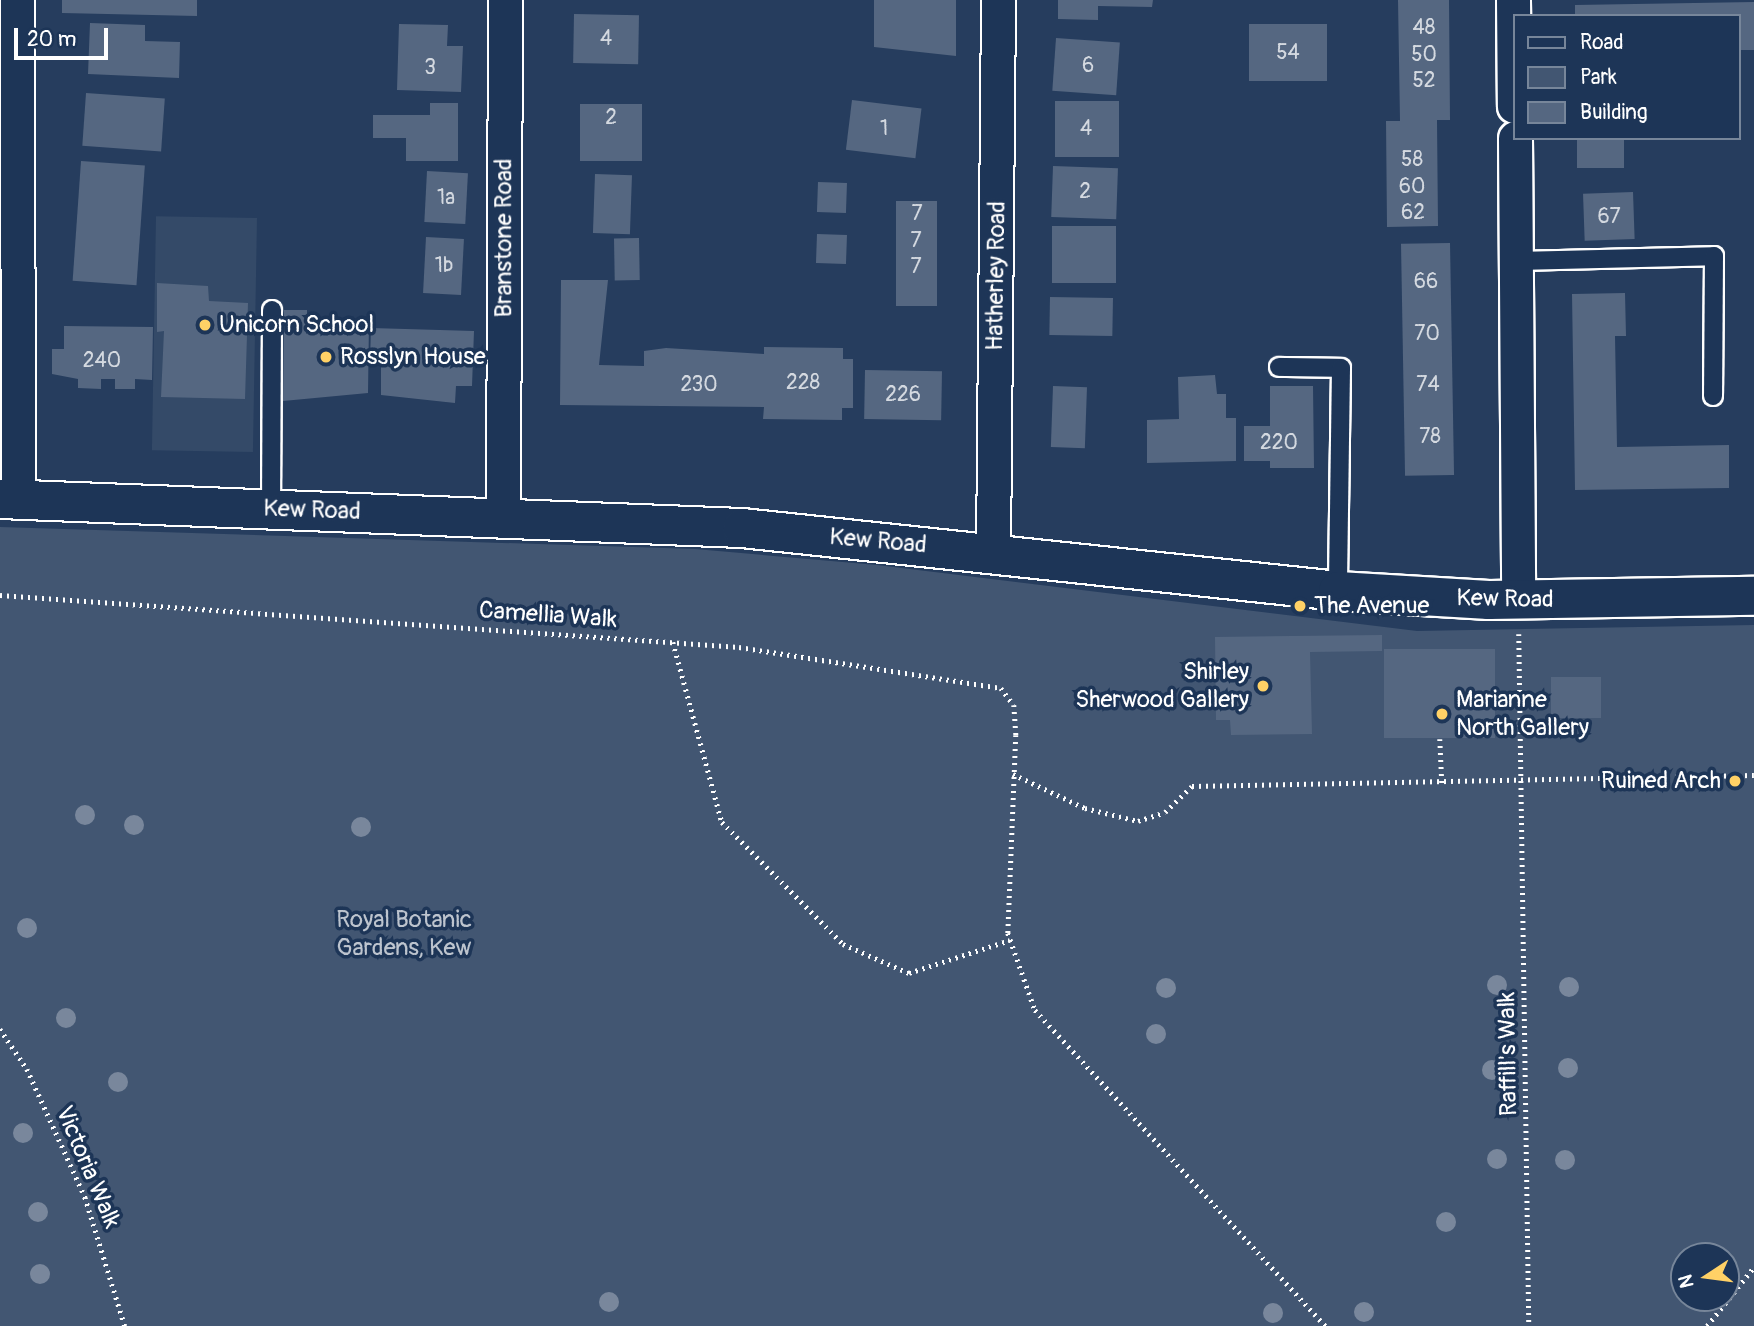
<!DOCTYPE html>
<html>
<head>
<meta charset="utf-8">
<style>
  body { margin:0 }
  #map { position:relative; width:1754px; height:1326px; overflow:hidden; background:#263d5e; font-family:Pangolin,sans-serif }
  div>[style] { position:absolute }
  [style*='--x'] { left:calc(var(--x)*1px); top:calc(var(--y)*1px); width:calc(var(--w)*1px); rotate:calc(var(--a)*1deg) }
  .built>* { inset:0; background:#344a68; transform-origin:0 0 }
  .green>* { inset:0; background:#425672 }
  .building>* { inset:0; background:#556781; transform-origin:0 0 }
  .path>* { height:4.5px; margin-top:-2.25px; transform-origin:0; background:repeating-linear-gradient(90deg,#fff 0 2px,transparent 0 7px) }
  .roads { filter:drop-shadow(2px 0 #fff) drop-shadow(-2px 0 #fff) drop-shadow(0 2px #fff) drop-shadow(0 -2px #fff) }
  .lane>* { height:18px; margin:-9px; padding:0 9px; transform-origin:9px; border-radius:9px; background:#1d3557 }
  .street>* { height:33px; margin:-16.5px; padding:0 16.5px; transform-origin:16.5px; border-radius:16.5px; background:#1d3557 }
  .primary>* { height:38px; margin:-19px; padding:0 19px; transform-origin:19px; border-radius:19px; background:#1d3557 }
  .trees>* { width:20px; height:20px; margin:-10px; border-radius:50%; background:#79879c }
  .dots>* { width:19px; height:19px; translate:-50% -50%; box-sizing:border-box; border:4px solid #1d3557; border-radius:50% }
  span { translate:-50% -50%; white-space:nowrap; text-align:center; line-height:1.15; -webkit-text-stroke:7px #1d3557; paint-order:stroke }
  .number-label { font-size:21px; color:#d4d9e0 }
  .number-label span { -webkit-text-stroke-width:0 }
  .street-label { font-size:24px; color:#fff }
  .poi-label { font-size:24px; color:#fff }
  .left { translate:0 -50%; text-align:left }
  .right { translate:-100% -50%; text-align:right }
  .park-label { font-size:24px; color:#bdc4ce }
  .legend { position:absolute; left:1513px; top:14px; width:228px; height:126px; box-sizing:border-box; background:#1d3557; border:2px solid #77869a; margin:0; padding:9px 12px; list-style:none; font-size:21px; color:#fff }
  .legend li { display:flex; align-items:center; gap:14px; height:35px }
  .legend b { width:35px; border:2px solid #77869a }
  .north { position:absolute; left:1670px; top:1242px; width:70px; height:70px; box-sizing:border-box; background:#1d3557; border:2px solid #77869a; border-radius:50%; rotate:257deg; font-size:19px; font-weight:700; line-height:28px; text-align:center; color:#fff }
  .north::after { content:''; display:block; margin:auto; width:24px; height:32px; background:#ffd166; clip-path:polygon(50% 0,100% 100%,50% 72%,0 100%) }
  .scale { position:absolute; left:14px; top:28px; width:94px; height:32px; box-sizing:border-box; border:4px solid #fff; border-top:0; padding-left:9px; font-size:21px; line-height:24px; white-space:nowrap; color:#fff; -webkit-text-stroke:5px #1d3557; paint-order:stroke }
</style>
</head>
<body>
<div id="map">
  <div class="built">
    <div style="left:257px;top:218px;width:234px;height:101px;rotate:91deg"></div>
  </div>
  <div class="green">
    <div style="clip-path:polygon(evenodd,0 527px,695px 549px,877px 565px,1417px 631px,1754px 625px,1754px 1326px,0 1326px,0 527px,1684px 1256px,1726px 1256px,1726px 1298px,1684px 1298px,1684px 1256px)"></div>
  </div>
  <div class="building">
    <div style="clip-path:polygon(62px 0,197px 0,197px 16px,62px 13px)"></div>
    <div style="clip-path:polygon(874px 0,956px 0,956px 56px,874px 47px)"></div>
    <div style="clip-path:polygon(1058px 0,1153px 0,1152px 7px,1098px 6px,1098px 20px,1058px 19px)"></div>
    <div style="clip-path:polygon(1398px 0,1449px 0,1450px 120px,1437px 120px,1438px 226px,1387px 227px,1386px 121px,1400px 121px)"></div>
    <div style="clip-path:polygon(1754px 2px,1754px 50px,1738px 50px,1738px 16px,1575px 16px,1575px 5px)"></div>
    <div style="left:574px;top:14px;width:65px;height:49px;rotate:1deg"></div>
    <div style="clip-path:polygon(90px 23px,145px 25px,145px 41px,180px 42px,179px 78px,88px 74px)"></div>
    <div style="clip-path:polygon(399px 24px,448px 25px,447px 46px,463px 46px,461px 92px,397px 90px)"></div>
    <div style="left:1327px;top:24px;width:57px;height:78px;rotate:90deg"></div>
    <div style="left:1056px;top:38px;width:64px;height:53px;rotate:4deg"></div>
    <div style="left:86px;top:93px;width:79px;height:53px;rotate:4deg"></div>
    <div style="left:852px;top:100px;width:70px;height:50px;rotate:7deg"></div>
    <div style="left:1055px;top:101px;width:64px;height:56px"></div>
    <div style="clip-path:polygon(430px 103px,458px 103px,458px 161px,406px 161px,406px 138px,373px 138px,373px 115px,430px 115px)"></div>
    <div style="left:580px;top:104px;width:62px;height:57px"></div>
    <div style="left:1577px;top:138px;width:47px;height:30px"></div>
    <div style="left:81px;top:161px;width:64px;height:120px;rotate:4deg"></div>
    <div style="left:1053px;top:166px;width:65px;height:51px;rotate:2deg"></div>
    <div style="left:427px;top:171px;width:41px;height:51px;rotate:3deg"></div>
    <div style="left:595px;top:174px;width:37px;height:59px;rotate:2deg"></div>
    <div style="left:818px;top:182px;width:29px;height:30px;rotate:2deg"></div>
    <div style="left:1633px;top:192px;width:47px;height:50px;rotate:88deg"></div>
    <div style="left:896px;top:201px;width:41px;height:105px"></div>
    <div style="left:1052px;top:226px;width:64px;height:57px"></div>
    <div style="left:817px;top:234px;width:30px;height:29px;rotate:2deg"></div>
    <div style="left:426px;top:237px;width:38px;height:56px;rotate:3deg"></div>
    <div style="left:639px;top:238px;width:42px;height:25px;rotate:89deg"></div>
    <div style="left:1450px;top:243px;width:232px;height:49px;rotate:89deg"></div>
    <div style="clip-path:polygon(561px 280px,608px 280px,599px 365px,644px 366px,644px 351px,666px 348px,764px 354px,764px 347px,843px 348px,843px 359px,853px 359px,853px 408px,842px 408px,842px 420px,763px 419px,764px 407px,560px 405px)"></div>
    <div style="clip-path:polygon(157px 283px,208px 286px,209px 301px,248px 303px,245px 399px,161px 397px,164px 331px,157px 332px)"></div>
    <div style="clip-path:polygon(1625px 293px,1626px 336px,1615px 336px,1617px 447px,1729px 445px,1729px 488px,1575px 490px,1572px 294px)"></div>
    <div style="left:1050px;top:297px;width:63px;height:38px;rotate:1deg"></div>
    <div style="clip-path:polygon(284px 310px,307px 310px,307px 321px,369px 322px,368px 393px,283px 401px)"></div>
    <div style="clip-path:polygon(64px 326px,153px 327px,152px 380px,135px 379px,135px 389px,115px 389px,115px 379px,101px 379px,101px 389px,78px 388px,78px 379px,52px 374px,52px 349px,64px 349px)"></div>
    <div style="clip-path:polygon(371px 328px,474px 331px,472px 386px,456px 386px,455px 403px,381px 395px,381px 360px,370px 360px)"></div>
    <div style="left:865px;top:370px;width:77px;height:49px;rotate:1deg"></div>
    <div style="clip-path:polygon(1215px 375px,1217px 394px,1226px 394px,1226px 418px,1236px 418px,1236px 461px,1147px 463px,1147px 420px,1179px 419px,1178px 377px)"></div>
    <div style="left:1053px;top:386px;width:34px;height:61px;rotate:2deg"></div>
    <div style="clip-path:polygon(1270px 386px,1313px 386px,1314px 468px,1270px 468px,1270px 461px,1244px 461px,1244px 426px,1270px 426px)"></div>
    <div style="clip-path:polygon(1382px 635px,1382px 651px,1310px 652px,1312px 734px,1231px 735px,1230px 720px,1216px 720px,1215px 637px)"></div>
    <div style="left:1495px;top:649px;width:89px;height:111px;rotate:90deg"></div>
    <div style="left:1551px;top:677px;width:50px;height:41px"></div>
  </div>
  <div class="path">
    <div style="--x:0;--y:595;--w:741;--a:4.03"></div>
    <div style="--x:739;--y:647;--w:265;--a:8.9"></div>
    <div style="--x:1001;--y:688;--w:21;--a:53"></div>
    <div style="--x:1014;--y:705;--w:30;--a:86"></div>
    <div style="--x:1016;--y:735;--w:198;--a:92.3"></div>
    <div style="--x:1008;--y:933;--w:82;--a:70.7"></div>
    <div style="--x:1035;--y:1010;--w:430;--a:47.4"></div>
    <div style="--x:1519;--y:634;--w:692;--a:89.17"></div>
    <div style="--x:673;--y:642;--w:187;--a:74.8"></div>
    <div style="--x:722;--y:822;--w:172;--a:45.2"></div>
    <div style="--x:843;--y:944;--w:72;--a:23.7"></div>
    <div style="--x:909;--y:973;--w:106;--a:-18.1"></div>
    <div style="--x:1440;--y:739;--w:44;--a:87.4"></div>
    <div style="--x:1013;--y:774;--w:80;--a:25.3"></div>
    <div style="--x:1085;--y:808;--w:55;--a:13.8"></div>
    <div style="--x:1138;--y:821;--w:28;--a:-18"></div>
    <div style="--x:1165;--y:812;--w:37;--a:-44"></div>
    <div style="--x:1192;--y:786;--w:562;--a:-1.12"></div>
    <div style="--x:0;--y:1029;--w:48;--a:56"></div>
    <div style="--x:27;--y:1069;--w:141;--a:65.6"></div>
    <div style="--x:85;--y:1197;--w:135;--a:72.8"></div>
    <div style="--x:1707;--y:1326;--w:75;--a:-51.5"></div>
  </div>
  <div class="roads">
    <div class="lane">
      <div style="--x:1516;--y:261;--w:198;--a:-1.4"></div>
      <div style="--x:1714;--y:256;--w:140;--a:90.4"></div>
      <div style="--x:1279;--y:367;--w:62;--a:0.9"></div>
      <div style="--x:1341;--y:368;--w:223;--a:90.8"></div>
      <div style="--x:271;--y:509;--w:199;--a:-89.7"></div>
    </div>
    <div class="street">
      <div style="--x:17;--y:0;--w:500;--a:89.89"></div>
      <div style="--x:1513;--y:0;--w:106;--a:89.5"></div>
      <div style="--x:1515;--y:138;--w:463;--a:89.6"></div>
      <div style="--x:503;--y:517;--w:517;--a:-89.78"></div>
      <div style="--x:993;--y:552;--w:552;--a:-89.48"></div>
    </div>
    <div class="primary">
      <div style="--x:0;--y:499;--w:743;--a:2.24"></div>
      <div style="--x:742;--y:528;--w:599;--a:6.03"></div>
      <div style="--x:1338;--y:591;--w:151;--a:3.4"></div>
      <div style="--x:1489;--y:600;--w:265;--a:-0.9"></div>
    </div>
  </div>
  <div class="trees">
    <div style="left:85px;top:815px"></div>
    <div style="left:134px;top:825px"></div>
    <div style="left:361px;top:827px"></div>
    <div style="left:27px;top:928px"></div>
    <div style="left:1497px;top:985px"></div>
    <div style="left:1569px;top:987px"></div>
    <div style="left:1166px;top:988px"></div>
    <div style="left:66px;top:1018px"></div>
    <div style="left:1156px;top:1034px"></div>
    <div style="left:1568px;top:1068px"></div>
    <div style="left:1492px;top:1070px"></div>
    <div style="left:118px;top:1082px"></div>
    <div style="left:23px;top:1133px"></div>
    <div style="left:1497px;top:1159px"></div>
    <div style="left:1565px;top:1160px"></div>
    <div style="left:38px;top:1212px"></div>
    <div style="left:1446px;top:1222px"></div>
    <div style="left:40px;top:1274px"></div>
    <div style="left:609px;top:1302px"></div>
    <div style="left:1364px;top:1312px"></div>
    <div style="left:1273px;top:1313px"></div>
  </div>
  <div class="dots">
    <div style="left:205px;top:325px;background:#ffd166"></div>
    <div style="left:326px;top:357px;background:#ffd166"></div>
    <div style="left:1300px;top:606px;background:#ffd166"></div>
    <div style="left:1263px;top:686px;background:#ffd166"></div>
    <div style="left:1442px;top:714px;background:#ffd166"></div>
    <div style="left:1735px;top:781px;background:#ffd166"></div>
  </div>
  <div class="number-label">
    <span style="left:1424px;top:28px">48</span>
    <span style="left:606px;top:39px">4</span>
    <span style="left:1288px;top:53px">54</span>
    <span style="left:1424px;top:55px">50</span>
    <span style="left:1088px;top:66px">6</span>
    <span style="left:430px;top:68px">3</span>
    <span style="left:1424px;top:81px">52</span>
    <span style="left:611px;top:118px">2</span>
    <span style="left:884px;top:129px">1</span>
    <span style="left:1086px;top:129px">4</span>
    <span style="left:1412px;top:160px">58</span>
    <span style="left:1412px;top:187px">60</span>
    <span style="left:1085px;top:192px">2</span>
    <span style="left:446px;top:198px">1a</span>
    <span style="left:1413px;top:213px">62</span>
    <span style="left:917px;top:214px">7</span>
    <span style="left:1609px;top:217px">67</span>
    <span style="left:916px;top:241px">7</span>
    <span style="left:444px;top:266px">1b</span>
    <span style="left:916px;top:267px">7</span>
    <span style="left:1426px;top:282px">66</span>
    <span style="left:1427px;top:334px">70</span>
    <span style="left:102px;top:361px">240</span>
    <span style="left:803px;top:383px">228</span>
    <span style="left:699px;top:385px">230</span>
    <span style="left:1428px;top:385px">74</span>
    <span style="left:903px;top:395px">226</span>
    <span style="left:1430px;top:437px">78</span>
    <span style="left:1279px;top:443px">220</span>
  </div>
  <div class="street-label">
    <span style="left:504px;top:238px;rotate:-90deg">Branstone Road</span>
    <span style="left:996px;top:276px;rotate:-89deg">Hatherley Road</span>
    <span style="left:312px;top:510px;rotate:2deg">Kew Road</span>
    <span style="left:878px;top:541px;rotate:5deg">Kew Road</span>
    <span style="left:1505px;top:599px;rotate:1deg">Kew Road</span>
    <span style="left:548px;top:615px;rotate:4deg">Camellia Walk</span>
    <span style="left:1508px;top:1054px;rotate:-91deg">Raffill's Walk</span>
    <span style="left:88px;top:1167px;rotate:67deg">Victoria Walk</span>
  </div>
  <div class="poi-label">
    <span class="left" style="left:219px;top:325px">Unicorn School</span>
    <span class="left" style="left:340px;top:357px">Rosslyn House</span>
    <span class="left" style="left:1314px;top:606px">The Avenue</span>
    <span class="right" style="left:1249px;top:686px">Shirley<br>Sherwood Gallery</span>
    <span class="left" style="left:1456px;top:714px">Marianne<br>North Gallery</span>
    <span class="right" style="left:1721px;top:781px">Ruined Arch</span>
  </div>
  <div class="park-label">
    <span style="left:404px;top:934px">Royal Botanic<br>Gardens, Kew</span>
  </div>
  <ul class="legend">
  <li><b style="height:9px;background:#1d3557"></b>Road</li>
  <li><b style="height:19px;background:#425672"></b>Park</li>
  <li><b style="height:19px;background:#556781"></b>Building</li>
  </ul>
  <div class="north">N</div>
  <div class="scale">20 m</div>
</div>
</body>
</html>
